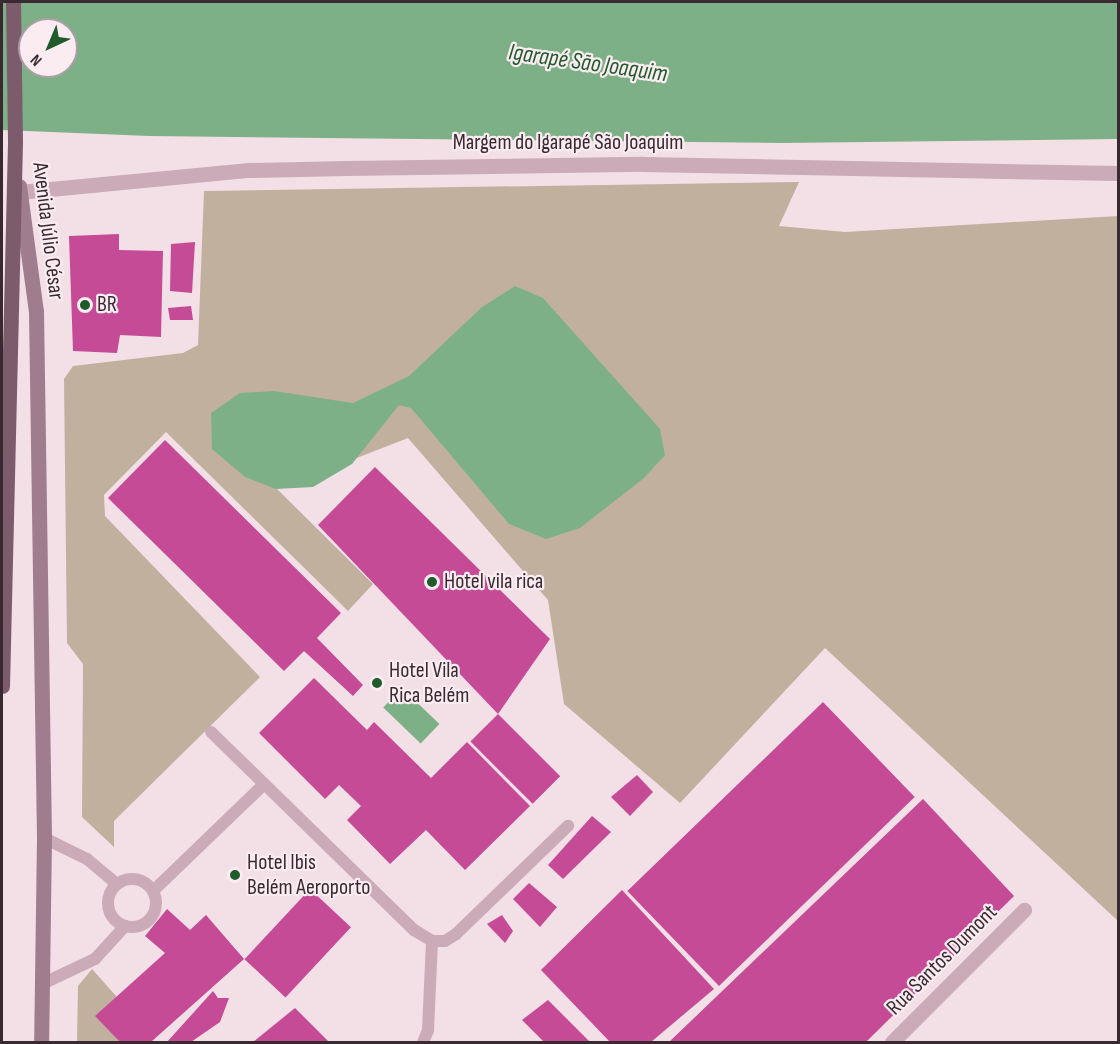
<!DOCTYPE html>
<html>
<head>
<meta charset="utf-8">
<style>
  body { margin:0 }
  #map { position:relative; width:1120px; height:1044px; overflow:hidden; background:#f3dfe6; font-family:"Sofia Sans Condensed",sans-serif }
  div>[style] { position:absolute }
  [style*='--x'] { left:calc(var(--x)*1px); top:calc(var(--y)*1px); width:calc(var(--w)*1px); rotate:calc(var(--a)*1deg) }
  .green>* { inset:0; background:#c2b09f }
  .water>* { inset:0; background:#7eb087; transform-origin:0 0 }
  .building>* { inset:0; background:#c54b97; transform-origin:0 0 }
  .service>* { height:12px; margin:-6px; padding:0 6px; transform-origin:6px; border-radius:6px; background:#cbabb8 }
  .service>.ring { margin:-6px; padding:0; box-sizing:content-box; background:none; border:12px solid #cbabb8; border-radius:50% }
  .minor>* { height:15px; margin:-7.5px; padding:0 7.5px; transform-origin:7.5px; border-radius:7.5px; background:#cbabb8 }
  .tertiary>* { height:15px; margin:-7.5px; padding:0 7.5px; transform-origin:7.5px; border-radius:7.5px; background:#cbabb8 }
  .secondary>* { height:15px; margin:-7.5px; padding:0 7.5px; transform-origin:7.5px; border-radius:7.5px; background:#9f7c8e }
  .primary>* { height:15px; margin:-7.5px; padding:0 7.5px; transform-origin:7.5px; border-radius:7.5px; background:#7b5b6c }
  .dots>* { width:16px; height:16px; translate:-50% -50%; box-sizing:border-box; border:3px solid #faecf1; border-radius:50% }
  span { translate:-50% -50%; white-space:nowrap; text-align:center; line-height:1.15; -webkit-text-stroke:4.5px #faecf1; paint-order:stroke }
  .street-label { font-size:22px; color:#392a32 }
  .poi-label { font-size:22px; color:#392a32 }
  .left { translate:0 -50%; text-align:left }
  .water-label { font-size:24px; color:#1f5b2b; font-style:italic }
  .frame { position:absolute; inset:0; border:3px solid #392a32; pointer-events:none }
  .north { position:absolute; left:18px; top:18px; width:60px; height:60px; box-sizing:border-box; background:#faecf1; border:2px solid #ad9ea5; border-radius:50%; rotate:224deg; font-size:16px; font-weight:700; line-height:24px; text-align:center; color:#392a32 }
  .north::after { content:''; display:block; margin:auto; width:21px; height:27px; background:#1f5b2b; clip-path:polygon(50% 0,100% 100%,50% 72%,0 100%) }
</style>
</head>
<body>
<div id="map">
  <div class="green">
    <div style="clip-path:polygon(799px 182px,779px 226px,845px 232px,1118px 216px,1118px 921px,825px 648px,680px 803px,564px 704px,548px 600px,408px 438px,277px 489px,373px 584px,348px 611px,166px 432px,104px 495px,105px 516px,260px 677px,114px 821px,114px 847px,82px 817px,83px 664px,67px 643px,64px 379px,73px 366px,183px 353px,198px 345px,204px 191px)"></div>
    <div style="clip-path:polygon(92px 969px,117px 997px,96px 1016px,120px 1042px,77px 1042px,78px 986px)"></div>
  </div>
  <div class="water">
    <div style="clip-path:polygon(evenodd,2px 2px,1118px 2px,1118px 139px,781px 143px,149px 136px,2px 130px,2px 2px,30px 30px,66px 30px,66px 66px,30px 66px,30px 30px)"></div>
    <div style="clip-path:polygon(515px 286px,543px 298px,660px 429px,665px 455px,644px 478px,580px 528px,546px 539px,509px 524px,411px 408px,399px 405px,352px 464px,313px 487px,276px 489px,245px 477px,212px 449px,211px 413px,240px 393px,274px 391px,353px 403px,409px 376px,482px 307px)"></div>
    <div style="left:402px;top:688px;width:52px;height:27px;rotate:44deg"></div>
  </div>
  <div class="building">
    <div style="clip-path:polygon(119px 234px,119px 250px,163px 251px,161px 337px,120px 335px,117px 353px,73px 351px,69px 236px)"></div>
    <div style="clip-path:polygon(195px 242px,192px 293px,170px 291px,171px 244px)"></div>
    <div style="clip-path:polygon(191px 306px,193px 320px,170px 320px,168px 308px)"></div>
    <div style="clip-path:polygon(165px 440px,341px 613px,317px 638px,363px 685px,353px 696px,304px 651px,284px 671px,108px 498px)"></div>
    <div style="clip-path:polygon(375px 467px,550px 639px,498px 714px,318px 525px)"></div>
    <div style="clip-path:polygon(314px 678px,367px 730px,374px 722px,431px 778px,467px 742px,530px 806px,465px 870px,426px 830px,390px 864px,347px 820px,361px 806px,339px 785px,325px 799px,259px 733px)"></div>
    <div style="left:823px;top:702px;width:132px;height:272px;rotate:46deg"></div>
    <div style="left:498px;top:714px;width:88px;height:39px;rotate:45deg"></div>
    <div style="clip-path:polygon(637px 775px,653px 792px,630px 816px,611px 797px)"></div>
    <div style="clip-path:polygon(923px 799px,1014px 896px,866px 1042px,669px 1042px)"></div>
    <div style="clip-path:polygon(592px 816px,611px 832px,563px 879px,548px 865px)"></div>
    <div style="clip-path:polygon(529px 883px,557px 907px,540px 927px,513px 899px)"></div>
    <div style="left:310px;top:889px;width:56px;height:96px;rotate:43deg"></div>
    <div style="clip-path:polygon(622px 890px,714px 989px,651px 1042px,610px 1042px,541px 970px)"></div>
    <div style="clip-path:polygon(167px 909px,190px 930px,206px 915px,244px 959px,151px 1042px,120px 1042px,95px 1016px,165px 953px,145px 936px)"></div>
    <div style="clip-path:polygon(502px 915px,513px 931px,505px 943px,487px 924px)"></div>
    <div style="clip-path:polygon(213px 991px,218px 998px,229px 998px,220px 1022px,191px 1042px,167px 1042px)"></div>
    <div style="clip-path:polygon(548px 1000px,590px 1042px,544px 1042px,522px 1020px)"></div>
    <div style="clip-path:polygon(295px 1008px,329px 1042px,253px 1042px)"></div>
  </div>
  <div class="service">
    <div style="--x:211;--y:732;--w:284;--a:44.3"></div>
    <div style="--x:414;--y:930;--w:21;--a:31"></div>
    <div style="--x:432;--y:941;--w:13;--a:0"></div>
    <div style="--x:445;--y:941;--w:13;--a:-32"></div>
    <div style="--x:456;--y:934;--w:156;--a:-44"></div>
    <div style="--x:44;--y:838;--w:48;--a:26"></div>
    <div style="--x:87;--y:859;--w:38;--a:40"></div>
    <div class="ring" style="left:108px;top:879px;width:36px;height:36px"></div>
    <div style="--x:153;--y:891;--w:154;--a:-43.9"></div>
    <div style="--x:42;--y:984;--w:59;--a:-25.3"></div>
    <div style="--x:95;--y:959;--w:45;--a:-47.7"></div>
    <div style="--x:423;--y:1042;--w:13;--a:-67"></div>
    <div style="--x:428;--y:1030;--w:89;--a:-87.4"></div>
  </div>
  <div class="minor">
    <div style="--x:892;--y:1042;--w:187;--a:-45"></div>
  </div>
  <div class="tertiary">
    <div style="--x:19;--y:192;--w:231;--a:-5.5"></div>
    <div style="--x:249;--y:170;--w:97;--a:-1.2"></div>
    <div style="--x:346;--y:168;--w:297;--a:-0.8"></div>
    <div style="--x:643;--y:164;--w:475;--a:1.1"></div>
  </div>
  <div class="secondary">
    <div style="--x:19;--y:186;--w:126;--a:82.3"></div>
    <div style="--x:36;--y:311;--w:527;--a:89.13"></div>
    <div style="--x:44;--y:838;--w:204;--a:90.8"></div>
  </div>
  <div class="primary">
    <div style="--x:2;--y:686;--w:545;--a:-88.63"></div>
    <div style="--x:15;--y:141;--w:139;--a:-90.8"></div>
  </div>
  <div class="dots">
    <div style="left:85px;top:305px;background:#1f5b2b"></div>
    <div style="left:432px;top:582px;background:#1f5b2b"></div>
    <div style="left:377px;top:683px;background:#1f5b2b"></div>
    <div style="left:235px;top:875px;background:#1f5b2b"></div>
  </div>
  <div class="street-label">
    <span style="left:568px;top:143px">Margem do Igarapé São Joaquim</span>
    <span style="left:48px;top:231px;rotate:83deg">Avenida Júlio César</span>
    <span style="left:942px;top:960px;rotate:-45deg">Rua Santos Dumont</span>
  </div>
  <div class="poi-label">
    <span class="left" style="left:97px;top:305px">BR</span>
    <span class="left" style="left:444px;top:582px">Hotel vila rica</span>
    <span class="left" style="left:389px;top:683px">Hotel Vila<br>Rica Belém</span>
    <span class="left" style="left:247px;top:875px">Hotel Ibis<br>Belém Aeroporto</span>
  </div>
  <div class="water-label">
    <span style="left:588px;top:63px;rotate:8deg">Igarapé São Joaquim</span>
  </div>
  <div class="frame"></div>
  <div class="north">N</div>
</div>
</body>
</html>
